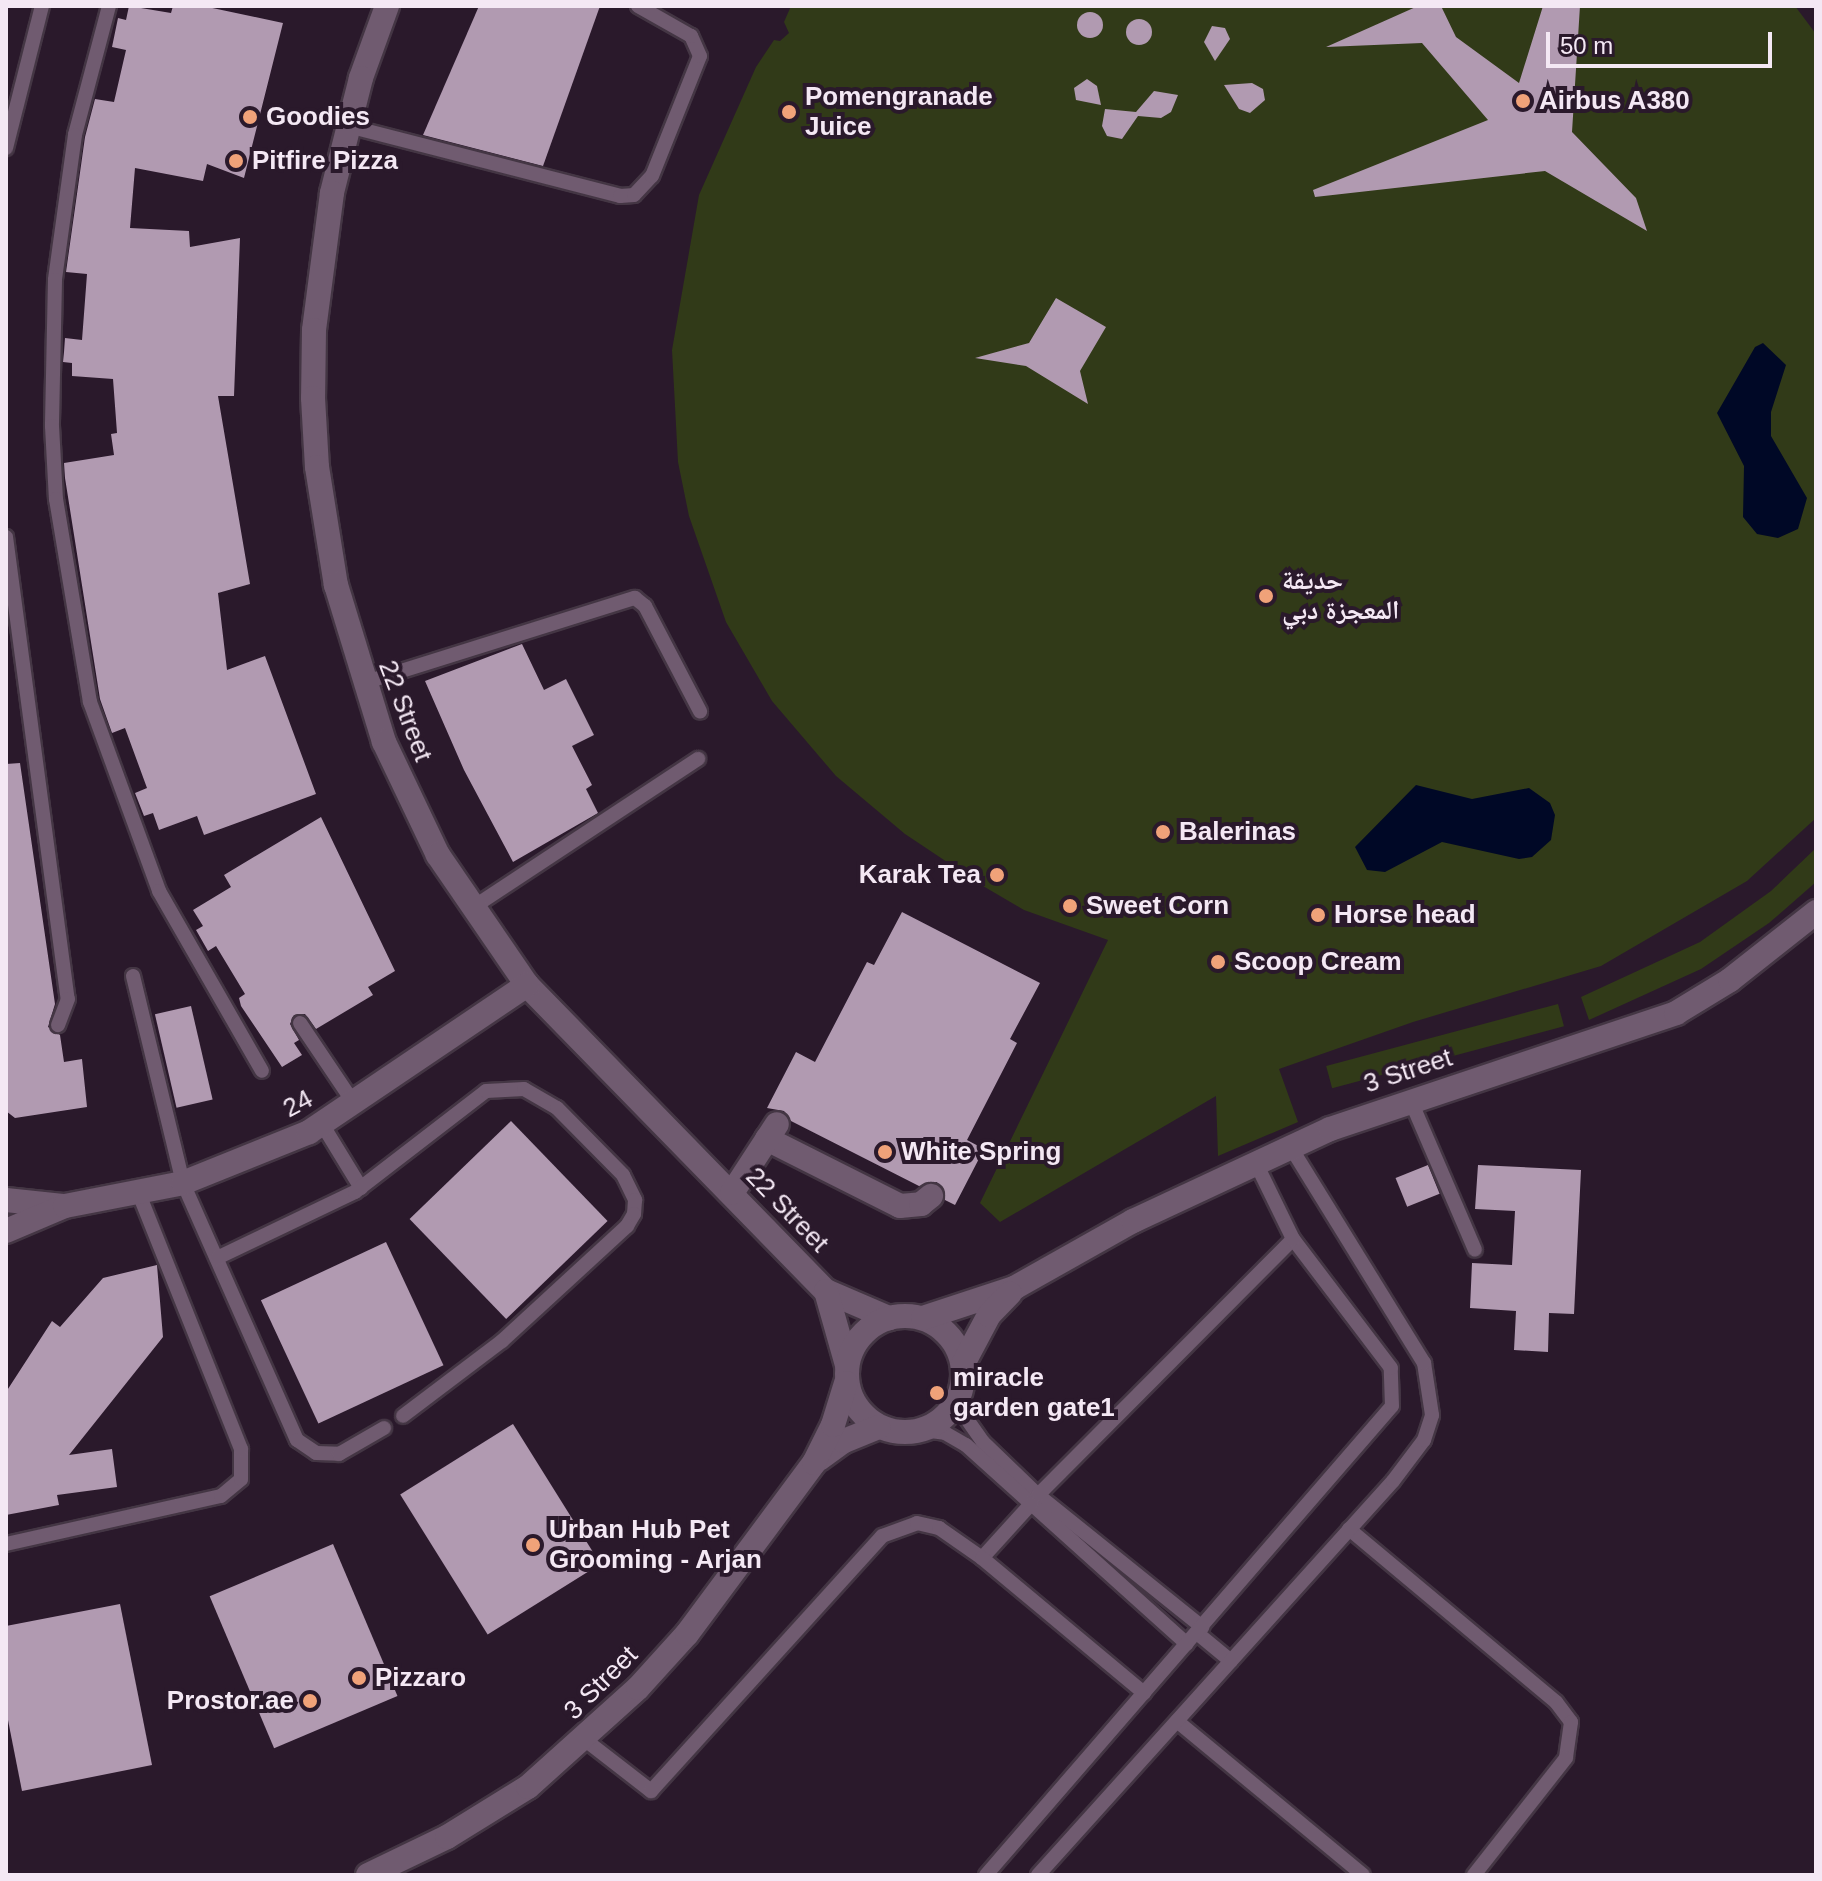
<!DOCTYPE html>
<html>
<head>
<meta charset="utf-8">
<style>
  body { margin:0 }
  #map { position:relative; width:1822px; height:1881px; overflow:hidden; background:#2a192b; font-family:Arial,"Noto Naskh Arabic",sans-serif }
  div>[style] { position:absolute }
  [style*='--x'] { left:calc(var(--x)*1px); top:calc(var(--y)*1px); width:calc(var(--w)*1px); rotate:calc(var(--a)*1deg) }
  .green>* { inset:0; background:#313a18; transform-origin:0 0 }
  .water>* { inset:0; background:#000826 }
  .building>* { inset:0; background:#b19ab1; transform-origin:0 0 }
  .round { border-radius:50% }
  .roads { filter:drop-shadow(2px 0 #443644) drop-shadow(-2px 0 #443644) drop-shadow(0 2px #443644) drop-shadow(0 -2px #443644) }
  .lane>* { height:14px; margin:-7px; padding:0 7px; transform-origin:7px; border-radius:7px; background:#705b70 }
  .street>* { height:24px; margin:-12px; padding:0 12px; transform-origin:12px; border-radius:12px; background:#705b70 }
  .street>.ring { margin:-12px; padding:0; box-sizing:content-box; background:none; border:24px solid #705b70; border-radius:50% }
  .dots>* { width:22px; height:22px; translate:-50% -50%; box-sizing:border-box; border:4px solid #2a192b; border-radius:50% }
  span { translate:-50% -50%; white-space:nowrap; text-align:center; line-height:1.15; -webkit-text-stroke:8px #2a192b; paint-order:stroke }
  .poi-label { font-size:26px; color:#f4e8f4; font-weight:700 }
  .left { translate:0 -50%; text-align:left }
  .right { translate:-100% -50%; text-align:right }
  .street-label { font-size:26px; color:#f4e8f4 }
  .frame { position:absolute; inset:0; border:8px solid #f4e8f4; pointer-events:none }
  .scale { position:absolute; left:1546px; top:32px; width:226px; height:36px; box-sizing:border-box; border:4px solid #f4e8f4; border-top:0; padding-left:10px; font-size:24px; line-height:28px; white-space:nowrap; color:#f4e8f4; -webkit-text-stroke:6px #2a192b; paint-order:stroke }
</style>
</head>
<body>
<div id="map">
  <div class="green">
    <div style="clip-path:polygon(791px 6px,1795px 6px,1816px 34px,1816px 818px,1747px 881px,1601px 966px,1413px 1022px,1279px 1069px,1298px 1122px,1218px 1156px,1216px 1096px,1000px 1222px,980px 1203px,1108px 940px,1024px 910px,983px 886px,905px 834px,836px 776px,772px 701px,726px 622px,689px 516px,678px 462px,672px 350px,699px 195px,756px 67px,774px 40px,780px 41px,789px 33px,784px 22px)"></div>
    <div style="clip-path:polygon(1816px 848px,1816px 882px,1769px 923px,1701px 969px,1589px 1020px,1581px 997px,1700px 942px,1771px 891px)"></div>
    <div style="left:1558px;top:1004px;width:23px;height:240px;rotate:75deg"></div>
  </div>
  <div class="water">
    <div style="clip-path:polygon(1763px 343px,1786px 365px,1771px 412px,1771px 436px,1807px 498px,1798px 529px,1778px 538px,1757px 534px,1743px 517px,1744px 466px,1717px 413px,1755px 347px)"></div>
    <div style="clip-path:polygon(1416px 785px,1472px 799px,1529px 788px,1550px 803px,1555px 815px,1551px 840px,1532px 857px,1519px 859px,1442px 842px,1385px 872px,1367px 870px,1355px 847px)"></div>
  </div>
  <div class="building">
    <div style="clip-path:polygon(129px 6px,171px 13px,173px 6px,203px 6px,283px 23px,244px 178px,207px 164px,203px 181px,135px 168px,130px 228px,189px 231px,190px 247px,240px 238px,234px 396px,218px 396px,250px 584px,218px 593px,227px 670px,265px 656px,316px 794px,204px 835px,197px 816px,159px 830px,153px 813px,144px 816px,135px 793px,147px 788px,125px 728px,112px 733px,100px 699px,65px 478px,64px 463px,114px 455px,111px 434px,117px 433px,113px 379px,72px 376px,72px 363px,63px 362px,64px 352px,65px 338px,82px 340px,87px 274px,66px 272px,85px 137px,95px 99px,114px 102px,126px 50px,112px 47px,118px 18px,126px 20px)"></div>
    <div style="clip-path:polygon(479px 6px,600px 6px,543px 166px,423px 135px)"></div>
    <div style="clip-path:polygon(1418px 6px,1441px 6px,1456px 37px,1519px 83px,1543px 6px,1580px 6px,1572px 132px,1636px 198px,1647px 231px,1545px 171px,1315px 197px,1313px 190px,1488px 120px,1422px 43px,1326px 47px)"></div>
    <div class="round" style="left:1077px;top:12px;width:26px;height:26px"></div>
    <div class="round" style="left:1126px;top:19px;width:26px;height:26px"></div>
    <div style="clip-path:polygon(1212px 26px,1225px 28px,1230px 39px,1215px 61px,1204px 42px)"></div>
    <div style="clip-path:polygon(1087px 79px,1097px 86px,1101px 105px,1076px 100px,1074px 88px)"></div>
    <div style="clip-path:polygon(1252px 83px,1263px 89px,1265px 100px,1250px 113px,1239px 109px,1224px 85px)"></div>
    <div style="clip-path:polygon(1154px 91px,1178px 95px,1171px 112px,1161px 118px,1138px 116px,1122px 139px,1107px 136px,1102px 126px,1105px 109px,1136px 112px)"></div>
    <div style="clip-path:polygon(1056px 298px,1106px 327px,1080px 371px,1088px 404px,1026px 366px,975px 358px,1029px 343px)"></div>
    <div style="clip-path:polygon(522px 644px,544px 690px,566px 679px,594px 735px,572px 746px,592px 785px,586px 789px,598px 813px,513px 862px,464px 770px,425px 681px)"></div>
    <div style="clip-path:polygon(20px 763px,55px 1004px,48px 1027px,60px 1035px,64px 1062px,82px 1059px,87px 1107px,15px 1118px,6px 1111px,6px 764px)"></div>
    <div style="clip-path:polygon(321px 817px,395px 971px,368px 987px,373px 995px,316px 1029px,305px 1014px,294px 1015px,290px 1024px,299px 1040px,294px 1043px,302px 1055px,282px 1067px,241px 1006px,239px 998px,245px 994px,216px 946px,208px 951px,196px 930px,203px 926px,193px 910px,231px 887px,224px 875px)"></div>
    <div style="clip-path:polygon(902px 912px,1040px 983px,1010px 1039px,1017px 1043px,967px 1140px,984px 1149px,955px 1205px,945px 1200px,937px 1182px,919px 1186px,791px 1121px,784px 1111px,767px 1108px,796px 1052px,815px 1062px,867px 962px,874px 965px)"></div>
    <div style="left:191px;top:1006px;width:96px;height:37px;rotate:77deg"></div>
    <div style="left:511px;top:1121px;width:139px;height:141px;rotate:46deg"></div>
    <div style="left:1428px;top:1165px;width:31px;height:35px;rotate:68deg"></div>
    <div style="clip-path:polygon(1478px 1165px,1581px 1170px,1574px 1314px,1549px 1313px,1548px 1352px,1514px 1350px,1516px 1311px,1470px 1308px,1472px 1263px,1512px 1265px,1515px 1211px,1475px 1209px)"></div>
    <div style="left:386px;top:1242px;width:136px;height:138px;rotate:65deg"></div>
    <div style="clip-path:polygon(157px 1265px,163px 1337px,69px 1455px,112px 1449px,117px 1487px,57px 1495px,59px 1505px,6px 1515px,6px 1392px,52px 1321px,60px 1327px,103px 1278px)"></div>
    <div style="left:513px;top:1424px;width:165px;height:133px;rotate:58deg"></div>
    <div style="left:333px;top:1544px;width:165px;height:134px;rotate:67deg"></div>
    <div style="clip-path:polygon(120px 1604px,152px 1765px,22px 1791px,6px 1710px,6px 1626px)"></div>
  </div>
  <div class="roads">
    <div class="lane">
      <div style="--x:109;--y:6;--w:133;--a:104.8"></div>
      <div style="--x:75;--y:135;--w:146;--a:97.9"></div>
      <div style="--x:55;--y:280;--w:146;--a:91.2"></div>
      <div style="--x:52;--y:426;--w:73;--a:86.9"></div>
      <div style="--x:56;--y:499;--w:206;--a:80.5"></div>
      <div style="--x:90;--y:702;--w:201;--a:69.9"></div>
      <div style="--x:159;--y:891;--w:207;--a:60.2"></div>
      <div style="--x:348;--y:126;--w:281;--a:14.4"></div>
      <div style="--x:620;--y:196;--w:14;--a:-4"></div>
      <div style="--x:634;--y:195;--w:26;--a:-47"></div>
      <div style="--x:652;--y:176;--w:129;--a:-68.2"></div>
      <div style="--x:700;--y:56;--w:22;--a:-114"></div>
      <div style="--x:691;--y:36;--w:61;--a:-150.5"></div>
      <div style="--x:6;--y:148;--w:146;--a:-75.8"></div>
      <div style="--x:6;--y:537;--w:466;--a:82.4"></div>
      <div style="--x:68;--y:999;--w:28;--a:111"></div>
      <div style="--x:363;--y:683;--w:285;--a:-17.4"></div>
      <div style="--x:635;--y:598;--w:13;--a:39"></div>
      <div style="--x:645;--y:606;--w:119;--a:62.4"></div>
      <div style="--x:472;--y:908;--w:271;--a:-33.4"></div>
      <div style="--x:133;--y:976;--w:213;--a:76.4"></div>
      <div style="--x:183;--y:1183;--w:281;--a:66.1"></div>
      <div style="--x:297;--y:1440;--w:23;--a:34"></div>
      <div style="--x:316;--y:1453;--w:23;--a:2"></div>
      <div style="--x:339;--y:1454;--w:52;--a:-30"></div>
      <div style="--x:300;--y:1023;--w:99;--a:56.1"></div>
      <div style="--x:1410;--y:1099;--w:164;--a:66.7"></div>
      <div style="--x:322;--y:1124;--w:75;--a:58.6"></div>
      <div style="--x:217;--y:1258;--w:153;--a:-25.6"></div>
      <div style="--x:355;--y:1192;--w:165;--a:-37.6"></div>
      <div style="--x:486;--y:1091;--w:38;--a:-3"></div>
      <div style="--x:524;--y:1089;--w:38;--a:30"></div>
      <div style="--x:557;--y:1108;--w:94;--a:45.4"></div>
      <div style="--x:623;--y:1175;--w:28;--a:64"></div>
      <div style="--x:635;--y:1200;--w:14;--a:94"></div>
      <div style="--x:634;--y:1214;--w:14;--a:120"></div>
      <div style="--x:627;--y:1226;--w:170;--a:137.4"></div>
      <div style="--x:502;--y:1341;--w:124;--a:142.9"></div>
      <div style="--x:961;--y:1394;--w:21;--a:82"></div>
      <div style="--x:964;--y:1415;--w:33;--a:55"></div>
      <div style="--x:983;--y:1442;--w:76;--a:43.9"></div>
      <div style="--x:1038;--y:1495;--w:211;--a:38.8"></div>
      <div style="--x:922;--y:1430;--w:23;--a:7"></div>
      <div style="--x:945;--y:1433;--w:24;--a:30"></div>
      <div style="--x:966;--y:1445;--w:297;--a:42"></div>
      <div style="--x:1038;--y:1495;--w:361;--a:-45.1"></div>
      <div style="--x:1349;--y:1529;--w:270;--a:39.9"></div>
      <div style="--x:1556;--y:1702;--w:25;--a:53"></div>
      <div style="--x:1571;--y:1722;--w:36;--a:98"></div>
      <div style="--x:1566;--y:1758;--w:149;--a:128.2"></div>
      <div style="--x:6;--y:1544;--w:220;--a:-12.6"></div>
      <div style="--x:221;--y:1496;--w:26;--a:-40"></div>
      <div style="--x:241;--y:1479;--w:30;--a:-90"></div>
      <div style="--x:241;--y:1449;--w:275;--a:-111.8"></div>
      <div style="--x:982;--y:1558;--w:73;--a:-47.8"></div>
      <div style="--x:1197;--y:1633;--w:44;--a:39.5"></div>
      <div style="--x:1177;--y:1721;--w:241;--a:39.6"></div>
      <div style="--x:584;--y:1739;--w:85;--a:37.8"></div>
      <div style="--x:651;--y:1791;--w:344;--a:-47.8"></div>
      <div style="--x:882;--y:1536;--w:37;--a:-20"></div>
      <div style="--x:917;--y:1523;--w:23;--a:13"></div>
      <div style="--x:939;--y:1528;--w:52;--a:34.9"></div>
      <div style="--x:982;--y:1558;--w:211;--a:39.8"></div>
      <div style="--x:986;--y:1875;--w:620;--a:-49.12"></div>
      <div style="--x:1392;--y:1406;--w:38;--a:-92"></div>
      <div style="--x:1391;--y:1368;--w:162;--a:-127.2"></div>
      <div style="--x:1293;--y:1239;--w:85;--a:-116"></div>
      <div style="--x:1038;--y:1875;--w:530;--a:-47.98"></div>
      <div style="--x:1393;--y:1481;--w:51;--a:-52.9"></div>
      <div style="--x:1424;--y:1440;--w:26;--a:-72"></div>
      <div style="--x:1432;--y:1415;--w:53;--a:-98.7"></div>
      <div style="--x:1424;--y:1363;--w:255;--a:-121.7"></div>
    </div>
    <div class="street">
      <div style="--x:387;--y:6;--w:77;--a:109.9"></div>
      <div style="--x:361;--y:78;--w:119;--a:104.2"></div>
      <div style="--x:332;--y:193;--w:138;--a:97.5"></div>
      <div style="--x:314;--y:330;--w:68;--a:90.8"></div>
      <div style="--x:313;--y:398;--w:69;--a:86.7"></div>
      <div style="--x:317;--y:467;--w:120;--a:80.9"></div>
      <div style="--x:336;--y:585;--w:164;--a:73"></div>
      <div style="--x:384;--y:742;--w:125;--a:64.5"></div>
      <div style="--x:438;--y:855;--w:158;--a:55.6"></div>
      <div style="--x:527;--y:985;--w:428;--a:45.7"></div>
      <div style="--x:826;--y:1291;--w:69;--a:23.2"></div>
      <div style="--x:767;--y:1139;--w:149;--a:26.7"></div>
      <div style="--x:900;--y:1206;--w:21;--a:-5"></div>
      <div style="--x:921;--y:1204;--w:13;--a:-39"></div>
      <div style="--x:732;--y:1193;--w:82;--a:-56.9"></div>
      <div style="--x:6;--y:1200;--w:57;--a:6"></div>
      <div style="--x:6;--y:1231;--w:64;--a:-23"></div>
      <div style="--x:65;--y:1206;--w:120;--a:-11"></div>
      <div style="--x:183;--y:1183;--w:136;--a:-22"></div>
      <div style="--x:309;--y:1132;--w:263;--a:-34"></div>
      <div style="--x:826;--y:1291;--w:77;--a:74.2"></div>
      <div class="ring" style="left:847px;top:1316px;width:92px;height:92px"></div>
      <div style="--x:923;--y:1318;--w:96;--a:-18.2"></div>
      <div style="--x:1014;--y:1288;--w:137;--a:-29.4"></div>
      <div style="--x:1133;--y:1221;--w:217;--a:-25"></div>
      <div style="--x:1330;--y:1129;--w:365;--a:-18.5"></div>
      <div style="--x:1676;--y:1013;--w:63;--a:-31.4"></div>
      <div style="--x:1730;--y:980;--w:110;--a:-38.3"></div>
      <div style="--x:963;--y:1364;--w:55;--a:-62"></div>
      <div style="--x:989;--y:1315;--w:30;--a:-46"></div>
      <div style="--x:819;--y:1459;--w:31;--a:-36"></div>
      <div style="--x:844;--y:1441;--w:37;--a:-22"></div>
      <div style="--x:368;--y:1875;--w:88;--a:-25.7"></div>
      <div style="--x:447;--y:1837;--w:95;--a:-31.7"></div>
      <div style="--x:528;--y:1787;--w:148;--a:-42"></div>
      <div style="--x:638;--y:1688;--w:73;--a:-47.8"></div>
      <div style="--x:687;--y:1634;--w:213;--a:-53.4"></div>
      <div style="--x:814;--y:1463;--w:42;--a:-63.4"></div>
      <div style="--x:833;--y:1425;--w:44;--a:-72.8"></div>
    </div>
  </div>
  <div class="dots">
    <div style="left:1523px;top:101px;background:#f0a279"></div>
    <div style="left:789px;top:112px;background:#f0a279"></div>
    <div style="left:250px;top:117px;background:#f0a279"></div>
    <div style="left:236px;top:161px;background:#f0a279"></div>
    <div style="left:1266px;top:596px;background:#f0a279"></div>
    <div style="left:1163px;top:832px;background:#f0a279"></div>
    <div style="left:997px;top:875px;background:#f0a279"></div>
    <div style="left:1070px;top:906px;background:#f0a279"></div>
    <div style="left:1318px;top:915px;background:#f0a279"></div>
    <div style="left:1218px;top:962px;background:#f0a279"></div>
    <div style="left:885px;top:1152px;background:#f0a279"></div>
    <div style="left:937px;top:1393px;background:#f0a279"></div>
    <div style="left:533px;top:1545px;background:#f0a279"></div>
    <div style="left:359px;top:1678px;background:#f0a279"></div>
    <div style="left:310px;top:1701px;background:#f0a279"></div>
  </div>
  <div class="poi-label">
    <span class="left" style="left:805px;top:112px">Pomengranade<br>Juice</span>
    <span class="left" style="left:1539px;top:101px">Airbus A380</span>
    <span class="left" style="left:266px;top:117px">Goodies</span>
    <span class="left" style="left:252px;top:161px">Pitfire Pizza</span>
    <span class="left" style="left:1282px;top:596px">حديقة<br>المعجزة دبي</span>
    <span class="left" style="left:1179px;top:832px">Balerinas</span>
    <span class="right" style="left:981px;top:875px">Karak Tea</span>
    <span class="left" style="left:1086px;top:906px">Sweet Corn</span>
    <span class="left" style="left:1334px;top:915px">Horse head</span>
    <span class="left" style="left:1234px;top:962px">Scoop Cream</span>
    <span class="left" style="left:901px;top:1152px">White Spring</span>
    <span class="left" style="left:953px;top:1393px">miracle<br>garden gate1</span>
    <span class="left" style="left:549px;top:1545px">Urban Hub Pet<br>Grooming - Arjan</span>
    <span class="left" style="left:375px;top:1678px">Pizzaro</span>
    <span class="right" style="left:294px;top:1701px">Prostor.ae</span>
  </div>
  <div class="street-label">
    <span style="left:405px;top:711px;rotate:69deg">22 Street</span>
    <span style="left:1408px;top:1071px;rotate:-18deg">3 Street</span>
    <span style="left:298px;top:1104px;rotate:-28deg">24</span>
    <span style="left:787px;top:1210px;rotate:46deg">22 Street</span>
    <span style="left:601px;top:1683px;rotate:-45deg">3 Street</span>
  </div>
  <div class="frame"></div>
  <div class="scale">50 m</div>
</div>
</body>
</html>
